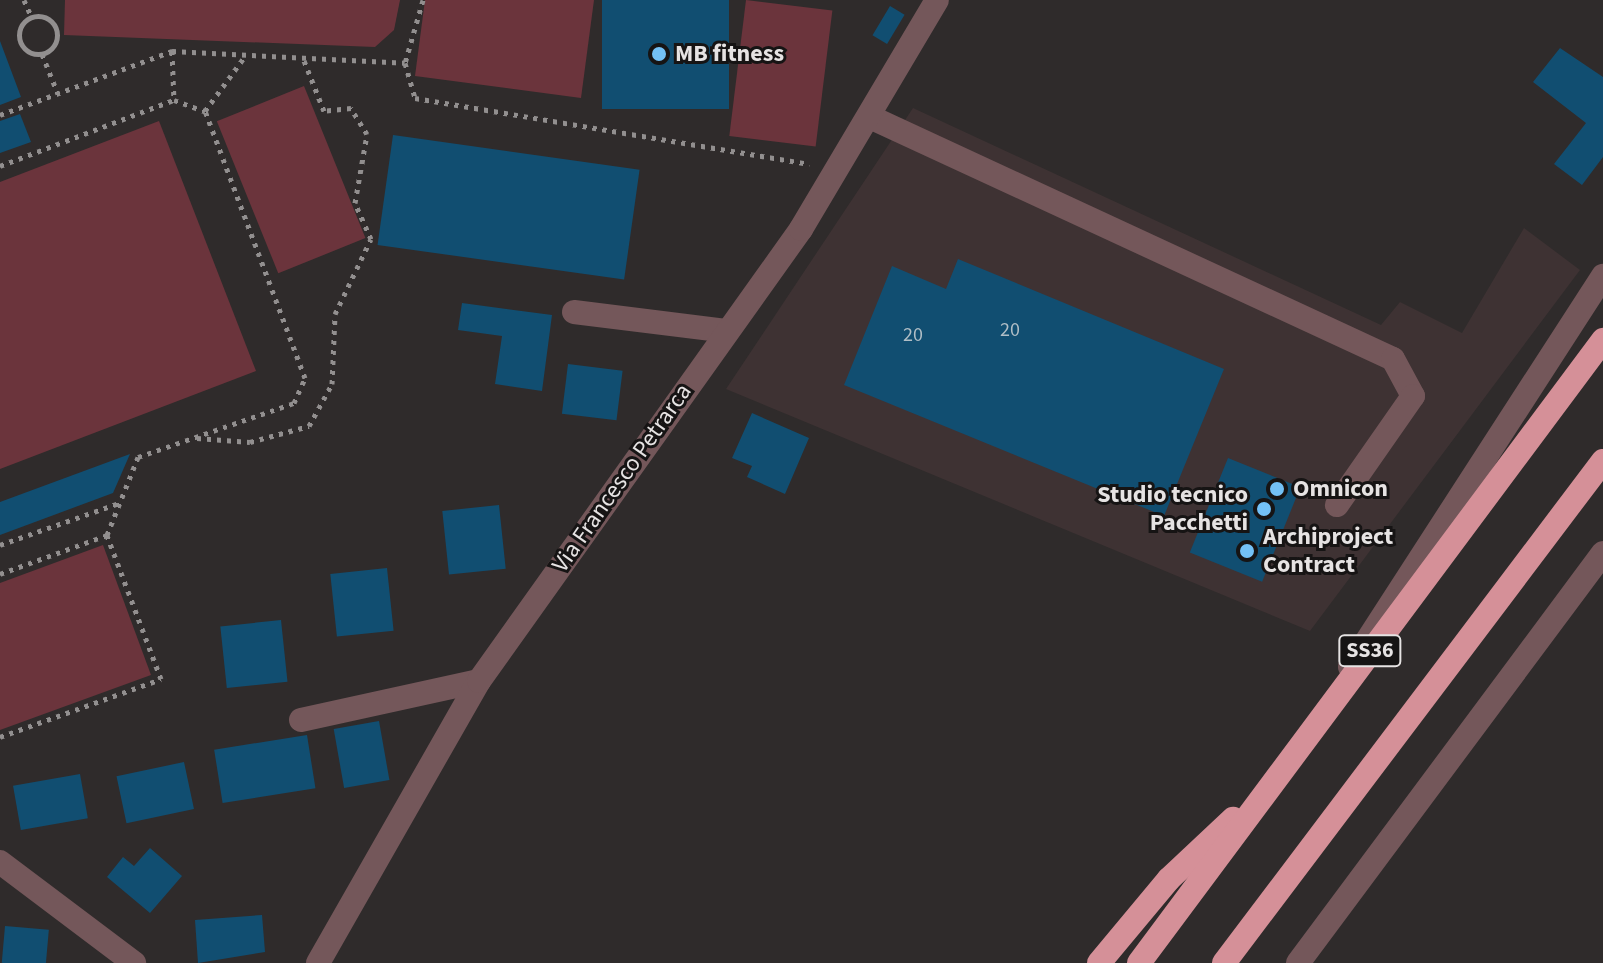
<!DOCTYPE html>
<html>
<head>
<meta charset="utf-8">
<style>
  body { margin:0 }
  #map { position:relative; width:1603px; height:963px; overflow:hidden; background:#2f2b2b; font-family:"Source Sans 3",sans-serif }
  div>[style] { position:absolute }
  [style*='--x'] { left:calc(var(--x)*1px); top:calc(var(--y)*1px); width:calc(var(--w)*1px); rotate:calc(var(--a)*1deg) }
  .built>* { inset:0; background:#3e3233 }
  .green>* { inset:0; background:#6b343c; transform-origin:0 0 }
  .building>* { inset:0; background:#114e71; transform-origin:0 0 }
  .path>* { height:5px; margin-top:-2.5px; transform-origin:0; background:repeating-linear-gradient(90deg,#928f8f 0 4px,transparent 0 10px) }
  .path>.ring { margin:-2.5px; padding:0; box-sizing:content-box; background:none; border:5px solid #928f8f; border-radius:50% }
  .minor>* { height:24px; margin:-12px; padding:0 12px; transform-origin:12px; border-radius:12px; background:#74575a }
  .highway>* { height:24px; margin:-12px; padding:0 12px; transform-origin:12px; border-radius:12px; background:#d59098 }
  .dots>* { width:22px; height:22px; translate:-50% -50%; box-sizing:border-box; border:4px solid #161414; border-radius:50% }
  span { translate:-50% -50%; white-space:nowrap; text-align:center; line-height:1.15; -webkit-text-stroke:6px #161414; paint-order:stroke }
  .number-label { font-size:20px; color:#b1bec6 }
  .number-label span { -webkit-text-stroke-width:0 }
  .shield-label span { padding:2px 6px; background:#161414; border:2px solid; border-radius:6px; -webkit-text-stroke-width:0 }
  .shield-label { font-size:22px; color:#e6e3e3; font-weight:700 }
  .poi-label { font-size:24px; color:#e6e3e3; font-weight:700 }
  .left { translate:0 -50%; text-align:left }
  .right { translate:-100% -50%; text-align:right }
  .street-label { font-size:24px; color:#e6e3e3 }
</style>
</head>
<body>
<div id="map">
  <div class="built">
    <div style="clip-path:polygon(913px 108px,1381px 325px,1400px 302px,1462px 333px,1524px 228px,1580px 270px,1310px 631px,726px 389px)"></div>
  </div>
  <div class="green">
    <div style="clip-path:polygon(65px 0,400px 0,394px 30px,375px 47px,64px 35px)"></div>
    <div style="clip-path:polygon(425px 0,594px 0,581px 98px,415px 76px)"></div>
    <div style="left:746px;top:0;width:87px;height:137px;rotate:7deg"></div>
    <div style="left:304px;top:86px;width:164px;height:94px;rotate:68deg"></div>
    <div style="clip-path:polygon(159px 121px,256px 371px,0 469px,0 182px)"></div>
    <div style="clip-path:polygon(103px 545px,151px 675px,0 730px,0 583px)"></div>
  </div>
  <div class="building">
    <div style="left:602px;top:0;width:127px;height:109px"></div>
    <div style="left:890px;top:6px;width:17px;height:34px;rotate:31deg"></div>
    <div style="clip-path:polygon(0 41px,21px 97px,0 105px)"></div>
    <div style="clip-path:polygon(1560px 48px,1603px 77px,1603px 157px,1582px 185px,1554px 164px,1586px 123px,1533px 82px)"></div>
    <div style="clip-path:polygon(20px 114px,31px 142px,0 153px,0 121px)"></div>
    <div style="left:393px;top:135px;width:249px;height:111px;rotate:8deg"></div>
    <div style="clip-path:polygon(958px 259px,1224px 369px,1164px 516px,844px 385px,892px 266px,946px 289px)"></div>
    <div style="clip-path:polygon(462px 303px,552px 315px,542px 391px,495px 384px,502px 336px,458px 330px)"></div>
    <div style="left:568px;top:364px;width:55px;height:50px;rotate:7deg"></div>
    <div style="clip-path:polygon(752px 413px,809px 438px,785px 494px,747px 477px,752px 466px,732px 458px)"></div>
    <div style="clip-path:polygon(130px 454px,113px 493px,0 535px,0 502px)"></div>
    <div style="left:1228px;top:458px;width:78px;height:102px;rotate:22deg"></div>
    <div style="left:499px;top:505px;width:64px;height:57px;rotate:84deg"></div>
    <div style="left:387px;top:568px;width:63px;height:57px;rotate:84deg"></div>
    <div style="left:281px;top:620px;width:62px;height:61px;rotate:84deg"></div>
    <div style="left:379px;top:721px;width:60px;height:46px;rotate:80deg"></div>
    <div style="left:307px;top:735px;width:54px;height:94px;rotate:81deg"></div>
    <div style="left:184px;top:762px;width:48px;height:69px;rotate:78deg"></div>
    <div style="left:80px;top:774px;width:45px;height:68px;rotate:80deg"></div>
    <div style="clip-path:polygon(150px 848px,182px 876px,150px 913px,107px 877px,123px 857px,134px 866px)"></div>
    <div style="clip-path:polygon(262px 915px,265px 952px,198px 963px,195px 920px)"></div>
    <div style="left:5px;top:926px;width:44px;height:37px;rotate:5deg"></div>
  </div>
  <div class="path">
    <div style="--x:24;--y:0;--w:20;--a:66"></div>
    <div style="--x:423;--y:0;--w:66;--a:105.9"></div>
    <div style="--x:405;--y:63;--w:36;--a:74"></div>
    <div style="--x:415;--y:98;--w:400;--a:9.5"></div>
    <div class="ring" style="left:19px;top:16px;width:33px;height:33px"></div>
    <div style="--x:172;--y:51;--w:49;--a:87.7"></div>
    <div style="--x:42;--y:54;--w:43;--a:68.2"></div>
    <div style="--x:205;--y:111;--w:69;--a:-53.8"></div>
    <div style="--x:0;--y:115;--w:184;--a:-20.4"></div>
    <div style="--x:172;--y:51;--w:233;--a:2.9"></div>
    <div style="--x:0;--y:166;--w:186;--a:-20.8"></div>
    <div style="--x:174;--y:100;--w:33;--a:20"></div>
    <div style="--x:197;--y:438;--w:53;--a:4.3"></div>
    <div style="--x:250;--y:442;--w:61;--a:-15.2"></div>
    <div style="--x:309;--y:426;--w:48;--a:-61.3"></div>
    <div style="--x:332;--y:384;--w:70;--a:-87.5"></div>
    <div style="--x:335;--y:314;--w:83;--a:-64.4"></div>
    <div style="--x:371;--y:239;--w:39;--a:-114"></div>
    <div style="--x:355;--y:203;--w:70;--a:-80.1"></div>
    <div style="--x:367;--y:134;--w:31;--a:-122"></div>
    <div style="--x:351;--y:108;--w:27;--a:174"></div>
    <div style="--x:324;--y:111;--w:57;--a:-111.6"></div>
    <div style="--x:0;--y:545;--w:126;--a:-19.4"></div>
    <div style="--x:0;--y:574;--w:114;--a:-20"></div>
    <div style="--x:107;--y:535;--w:84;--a:-68.3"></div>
    <div style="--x:138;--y:457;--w:165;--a:-19.1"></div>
    <div style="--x:294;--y:403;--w:27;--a:-66"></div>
    <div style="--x:305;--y:378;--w:285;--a:-110.5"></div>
    <div style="--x:0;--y:737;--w:171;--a:-19.8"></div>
    <div style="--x:161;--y:679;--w:154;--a:-110.6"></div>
  </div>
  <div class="minor">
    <div style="--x:870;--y:117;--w:576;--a:24.83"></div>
    <div style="--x:1393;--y:359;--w:42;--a:61.6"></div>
    <div style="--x:1413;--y:396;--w:133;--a:124.9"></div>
    <div style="--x:574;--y:312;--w:153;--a:7.1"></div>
    <div style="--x:1350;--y:667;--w:466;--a:-57.1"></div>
    <div style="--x:301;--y:720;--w:182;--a:-12.4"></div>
    <div style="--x:0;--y:862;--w:168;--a:37"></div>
    <div style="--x:318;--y:963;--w:325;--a:-60.3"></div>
    <div style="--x:479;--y:681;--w:555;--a:-54.53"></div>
    <div style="--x:801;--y:229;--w:266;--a:-59.3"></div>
    <div style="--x:1298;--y:963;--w:511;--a:-53.35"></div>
  </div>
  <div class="highway">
    <div style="--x:1099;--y:963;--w:109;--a:-50.2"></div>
    <div style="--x:1169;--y:879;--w:88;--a:-43.2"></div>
    <div style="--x:1139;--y:963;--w:777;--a:-53.32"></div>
    <div style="--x:1224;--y:963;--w:629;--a:-52.95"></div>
  </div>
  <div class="dots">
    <div style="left:659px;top:54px;background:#73c1f6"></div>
    <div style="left:1277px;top:489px;background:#73c1f6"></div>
    <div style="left:1264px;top:509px;background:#73c1f6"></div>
    <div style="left:1247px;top:551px;background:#73c1f6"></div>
  </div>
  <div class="number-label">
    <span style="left:1010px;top:330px">20</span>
    <span style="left:913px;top:335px">20</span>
  </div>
  <div class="shield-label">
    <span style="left:1370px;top:651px">SS36</span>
  </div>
  <div class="poi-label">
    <span class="left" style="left:675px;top:54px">MB fitness</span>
    <span class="left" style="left:1293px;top:489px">Omnicon</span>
    <span class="right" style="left:1248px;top:509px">Studio tecnico<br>Pacchetti</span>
    <span class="left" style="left:1263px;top:551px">Archiproject<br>Contract</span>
  </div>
  <div class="street-label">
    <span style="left:622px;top:478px;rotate:-55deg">Via Francesco Petrarca</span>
  </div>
</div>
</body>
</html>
